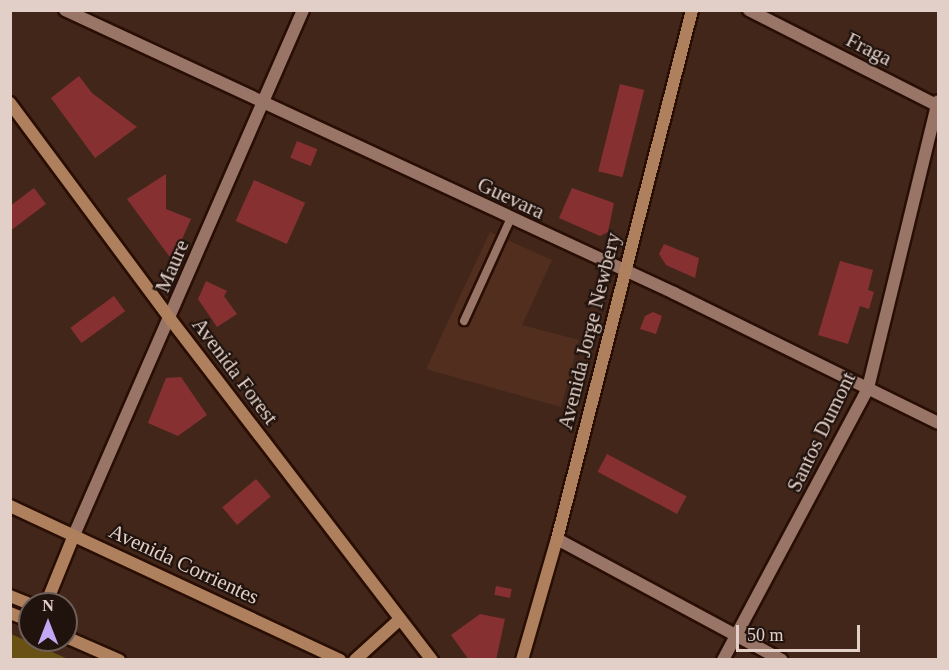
<!DOCTYPE html>
<html>
<head>
<meta charset="utf-8">
<style>
  body { margin:0 }
  #map { position:relative; width:949px; height:670px; overflow:hidden; background:#43261a; font-family:"Times New Roman",serif }
  div>[style] { position:absolute }
  [style*='--x'] { left:calc(var(--x)*1px); top:calc(var(--y)*1px); width:calc(var(--w)*1px); rotate:calc(var(--a)*1deg) }
  .built>* { inset:0; background:#522e1f }
  .green>* { inset:0; background:#695014 }
  .building>* { inset:0; background:#863031; transform-origin:0 0 }
  .roads { filter:drop-shadow(2px 0 #290e04) drop-shadow(-2px 0 #290e04) drop-shadow(0 2px #290e04) drop-shadow(0 -2px #290e04) }
  .lane>* { height:8px; margin:-4px; padding:0 4px; transform-origin:4px; border-radius:4px; background:#987567 }
  .street>* { height:12px; margin:-6px; padding:0 6px; transform-origin:6px; border-radius:6px; background:#987567 }
  .secondary>* { height:12px; margin:-6px; padding:0 6px; transform-origin:6px; border-radius:6px; background:#af805e }
  span { translate:-50% -50%; white-space:nowrap; text-align:center; line-height:1.15; -webkit-text-stroke:4.5px #20130e; paint-order:stroke }
  .street-label { font-size:21px; color:#e2cfc7 }
  .frame { position:absolute; inset:0; border:12px solid #e2cfc7; pointer-events:none }
  .north { position:absolute; left:18px; top:592px; width:60px; height:60px; box-sizing:border-box; background:#20130e; border:2px solid #6e5e58; border-radius:50%; rotate:0deg; font-size:16px; font-weight:700; line-height:24px; text-align:center; color:#e2cfc7 }
  .north::after { content:''; display:block; margin:auto; width:21px; height:27px; background:#c1a8f3; clip-path:polygon(50% 0,100% 100%,50% 72%,0 100%) }
  .scale { position:absolute; left:736px; top:625px; width:124px; height:27px; box-sizing:border-box; border:3px solid #e2cfc7; border-top:0; padding-left:8px; font-size:18px; line-height:21px; white-space:nowrap; color:#e2cfc7; -webkit-text-stroke:4px #20130e; paint-order:stroke }
</style>
</head>
<body>
<div id="map">
  <div class="built">
    <div style="clip-path:polygon(490px 232px,552px 260px,522px 325px,579px 340px,561px 407px,426px 369px)"></div>
  </div>
  <div class="green">
    <div style="clip-path:polygon(11px 634px,68px 659px,11px 659px)"></div>
  </div>
  <div class="building">
    <div style="clip-path:polygon(79px 76px,92px 93px,137px 127px,95px 158px,51px 98px)"></div>
    <div style="left:620px;top:84px;width:25px;height:90px;rotate:14deg"></div>
    <div style="left:297px;top:141px;width:22px;height:18px;rotate:22deg"></div>
    <div style="clip-path:polygon(166px 174px,166px 209px,191px 219px,175px 255px,169px 256px,127px 199px)"></div>
    <div style="left:254px;top:180px;width:56px;height:45px;rotate:24deg"></div>
    <div style="clip-path:polygon(34px 188px,46px 204px,10px 231px,10px 206px)"></div>
    <div style="clip-path:polygon(572px 188px,614px 203px,608px 232px,600px 236px,559px 218px)"></div>
    <div style="clip-path:polygon(664px 244px,699px 258px,695px 278px,666px 265px,659px 254px)"></div>
    <div style="clip-path:polygon(840px 261px,873px 270px,868px 290px,874px 292px,869px 309px,860px 306px,848px 344px,818px 335px)"></div>
    <div style="clip-path:polygon(206px 281px,227px 291px,224px 296px,237px 314px,217px 327px,198px 299px)"></div>
    <div style="left:114px;top:296px;width:19px;height:54px;rotate:54deg"></div>
    <div style="clip-path:polygon(653px 312px,662px 316px,656px 334px,640px 329px,645px 316px)"></div>
    <div style="clip-path:polygon(181px 377px,207px 415px,178px 436px,148px 423px,166px 378px)"></div>
    <div style="left:607px;top:454px;width:90px;height:20px;rotate:28deg"></div>
    <div style="left:256px;top:479px;width:23px;height:44px;rotate:50deg"></div>
    <div style="left:496px;top:586px;width:16px;height:9px;rotate:11deg"></div>
    <div style="clip-path:polygon(480px 614px,505px 619px,496px 660px,469px 660px,451px 635px)"></div>
  </div>
  <div class="roads">
    <div class="lane">
      <div style="--x:464;--y:321;--w:111;--a:-65.5"></div>
    </div>
    <div class="street">
      <div style="--x:65;--y:10;--w:672;--a:24.92"></div>
      <div style="--x:674;--y:293;--w:294;--a:26.2"></div>
      <div style="--x:749;--y:10;--w:212;--a:26.9"></div>
      <div style="--x:74;--y:535;--w:573;--a:-66.43"></div>
      <div style="--x:557;--y:539;--w:255;--a:28.3"></div>
      <div style="--x:723;--y:660;--w:308;--a:-61.9"></div>
      <div style="--x:868;--y:388;--w:295;--a:-76.3"></div>
    </div>
    <div class="secondary">
      <div style="--x:10;--y:103;--w:270;--a:53.4"></div>
      <div style="--x:171;--y:320;--w:429;--a:52.5"></div>
      <div style="--x:10;--y:506;--w:364;--a:25"></div>
      <div style="--x:10;--y:596;--w:22;--a:22"></div>
      <div style="--x:46;--y:604;--w:74;--a:-67.9"></div>
      <div style="--x:10;--y:613;--w:22;--a:22"></div>
      <div style="--x:66;--y:637;--w:58;--a:23.5"></div>
      <div style="--x:355;--y:660;--w:61;--a:-42.3"></div>
      <div style="--x:522;--y:660;--w:126;--a:-73.9"></div>
      <div style="--x:557;--y:539;--w:546;--a:-75.68"></div>
    </div>
  </div>
  <div class="street-label">
    <span style="left:869px;top:49px;rotate:27deg">Fraga</span>
    <span style="left:511px;top:198px;rotate:25deg">Guevara</span>
    <span style="left:172px;top:266px;rotate:-67deg">Maure</span>
    <span style="left:589px;top:331px;rotate:-76deg">Avenida Jorge Newbery</span>
    <span style="left:235px;top:371px;rotate:53deg">Avenida Forest</span>
    <span style="left:821px;top:432px;rotate:-64deg">Santos Dumont</span>
    <span style="left:184px;top:564px;rotate:25deg">Avenida Corrientes</span>
  </div>
  <div class="frame"></div>
  <div class="north">N</div>
  <div class="scale">50 m</div>
</div>
</body>
</html>
